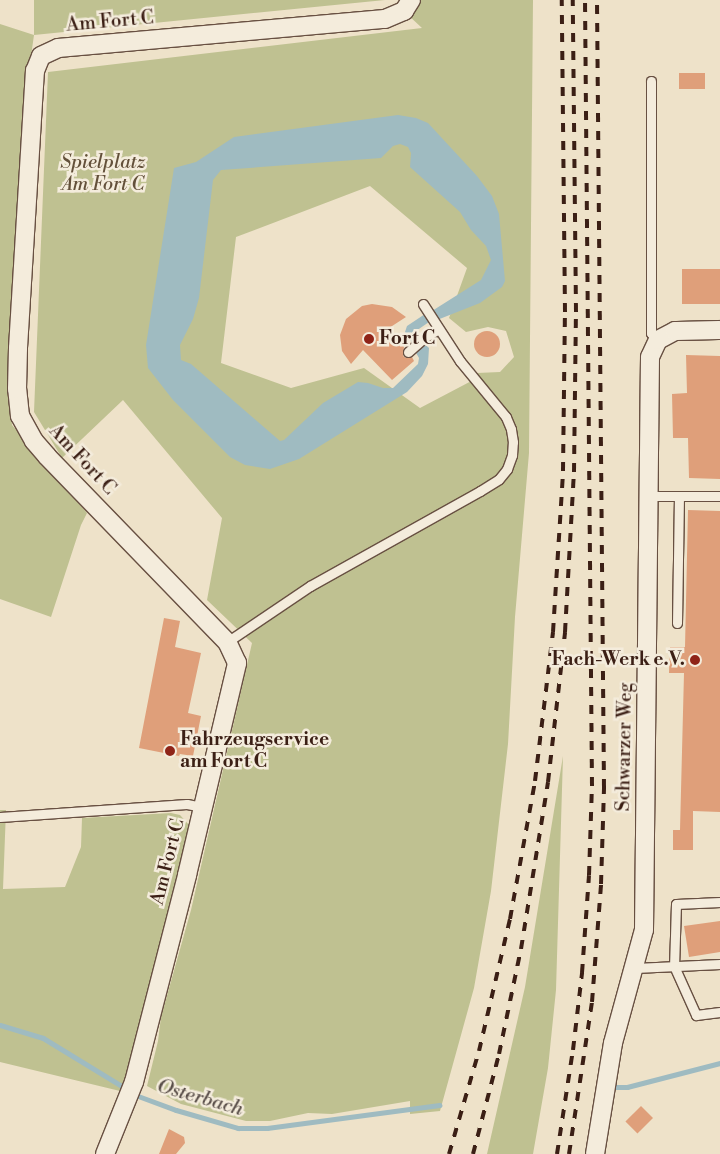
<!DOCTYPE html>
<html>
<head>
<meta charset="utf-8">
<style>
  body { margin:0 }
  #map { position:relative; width:720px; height:1154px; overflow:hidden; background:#eee2c9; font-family:"Libre Bodoni",serif }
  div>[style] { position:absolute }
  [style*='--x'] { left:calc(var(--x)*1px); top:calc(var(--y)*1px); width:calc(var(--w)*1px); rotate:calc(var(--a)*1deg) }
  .green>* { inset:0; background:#bfc191 }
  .water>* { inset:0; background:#9fbbc1 }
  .stream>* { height:5px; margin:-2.5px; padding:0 2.5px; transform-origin:2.5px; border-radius:2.5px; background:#9fbbc1 }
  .building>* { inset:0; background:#df9f7a; transform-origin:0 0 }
  .round { border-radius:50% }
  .roads { filter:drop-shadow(1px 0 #685042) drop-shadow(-1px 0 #685042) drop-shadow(0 1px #685042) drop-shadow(0 -1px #685042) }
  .lane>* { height:9px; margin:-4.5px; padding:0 4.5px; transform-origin:4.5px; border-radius:4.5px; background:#f4ecdc }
  .street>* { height:18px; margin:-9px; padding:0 9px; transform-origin:9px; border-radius:9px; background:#f4ecdc }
  .rail>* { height:4px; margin-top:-2px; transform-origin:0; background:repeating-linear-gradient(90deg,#3b1f15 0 9px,transparent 0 18px) }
  .dots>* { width:14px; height:14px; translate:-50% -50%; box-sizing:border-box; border:2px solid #f4ecdc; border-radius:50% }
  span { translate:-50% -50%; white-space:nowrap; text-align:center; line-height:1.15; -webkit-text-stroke:5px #f4ecdc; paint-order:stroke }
  .street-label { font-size:19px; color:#3b1f15 }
  .park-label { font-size:19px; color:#63503a; font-style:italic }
  .poi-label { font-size:19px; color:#3b1f15; font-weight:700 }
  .left { translate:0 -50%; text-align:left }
  .right { translate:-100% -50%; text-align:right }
  .water-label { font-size:20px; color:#594e49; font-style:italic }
</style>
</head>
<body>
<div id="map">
  <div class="green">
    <div style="clip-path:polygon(34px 0,385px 0,34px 35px,24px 105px,16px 232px,9px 389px,12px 425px,87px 513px,81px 525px,51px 617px,0 599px,0 24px,34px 35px)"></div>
    <div style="clip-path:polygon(evenodd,416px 0,533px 0,529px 453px,515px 617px,508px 744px,491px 891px,474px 988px,440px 1111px,410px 1114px,410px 1101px,332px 1114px,308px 1113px,270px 1121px,246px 1121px,181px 1104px,147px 1086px,158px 1041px,161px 1017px,191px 910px,252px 643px,207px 600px,222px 518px,123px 400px,62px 458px,34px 412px,48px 72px,422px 28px,407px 14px,416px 0,370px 186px,467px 268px,449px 318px,466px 332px,488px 327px,506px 331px,514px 357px,500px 372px,477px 373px,479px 377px,420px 408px,364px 368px,291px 388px,221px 363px,236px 237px,370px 186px)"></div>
    <div style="clip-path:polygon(563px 756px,556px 990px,548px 1068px,533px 1154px,487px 1154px,525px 987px)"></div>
    <div style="clip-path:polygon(0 810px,6px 810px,3px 889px,65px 887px,81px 847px,82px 818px,171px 813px,180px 815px,189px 825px,190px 830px,130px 1064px,120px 1091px,0 1062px)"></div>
  </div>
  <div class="water">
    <div style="clip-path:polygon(398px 115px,416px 118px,428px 123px,477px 176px,492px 196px,499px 214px,505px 281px,502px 287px,480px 303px,437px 320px,432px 311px,481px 280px,491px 260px,486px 246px,471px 230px,460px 212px,410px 167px,411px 153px,408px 147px,400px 144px,393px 146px,381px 158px,221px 170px,213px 180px,199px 298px,193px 319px,180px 345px,181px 360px,191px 364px,280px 441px,284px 440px,323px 403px,358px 382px,368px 383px,383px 388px,393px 388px,418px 364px,419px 358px,415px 351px,424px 343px,429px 348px,428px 364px,422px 376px,407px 392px,299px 459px,270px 469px,245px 465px,230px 457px,173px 400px,148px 368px,146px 345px,174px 168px,196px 162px,234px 137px)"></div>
    <div style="clip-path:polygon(425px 314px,429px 322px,416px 331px,419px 337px,412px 343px,405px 332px,407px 326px)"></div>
  </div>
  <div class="stream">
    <div style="--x:0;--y:1025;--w:45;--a:16.8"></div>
    <div style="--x:43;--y:1038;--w:111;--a:31.4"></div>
    <div style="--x:138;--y:1096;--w:40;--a:20.2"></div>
    <div style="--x:176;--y:1110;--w:65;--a:16.2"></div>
    <div style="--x:238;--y:1128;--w:29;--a:0"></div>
    <div style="--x:267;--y:1128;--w:174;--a:-7.6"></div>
    <div style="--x:613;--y:1087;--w:14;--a:0"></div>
    <div style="--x:627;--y:1087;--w:96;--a:-14.5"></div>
  </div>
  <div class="building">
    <div style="left:679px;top:73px;width:26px;height:16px"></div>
    <div style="left:682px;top:269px;width:38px;height:35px"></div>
    <div style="clip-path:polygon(372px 304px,392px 307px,406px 317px,389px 328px,404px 347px,403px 356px,406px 358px,412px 357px,414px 361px,392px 380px,363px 350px,351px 364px,342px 351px,340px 335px,346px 319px,362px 306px)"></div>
    <div class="round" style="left:474px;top:331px;width:26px;height:26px"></div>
    <div style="clip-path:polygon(686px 355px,720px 356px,720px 479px,689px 478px,688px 438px,673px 438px,672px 394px,687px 393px)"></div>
    <div style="clip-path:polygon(688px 510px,720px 511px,720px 812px,693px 811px,693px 850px,673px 850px,673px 830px,680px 830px,684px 673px,669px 673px,670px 647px,685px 647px)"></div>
    <div style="clip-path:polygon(164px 618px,180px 621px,175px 647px,201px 653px,188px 713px,201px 716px,193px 756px,180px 754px,179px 756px,139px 748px)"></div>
    <div style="clip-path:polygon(720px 921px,720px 952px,689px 957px,684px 926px)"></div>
    <div style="left:641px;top:1106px;width:17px;height:22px;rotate:45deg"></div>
    <div style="clip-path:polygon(169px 1129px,184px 1137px,185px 1143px,176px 1154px,159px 1154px)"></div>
  </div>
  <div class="roads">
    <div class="lane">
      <div style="--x:651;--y:81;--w:252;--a:90"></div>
      <div style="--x:651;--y:333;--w:10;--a:45"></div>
      <div style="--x:408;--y:352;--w:21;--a:-41"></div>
      <div style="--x:424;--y:338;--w:17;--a:-31"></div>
      <div style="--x:649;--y:496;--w:71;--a:0"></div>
      <div style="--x:677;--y:623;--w:127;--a:-89.1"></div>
      <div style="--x:227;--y:642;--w:100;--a:-34"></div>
      <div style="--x:310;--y:586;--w:195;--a:-29.2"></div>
      <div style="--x:480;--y:491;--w:22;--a:-32"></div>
      <div style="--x:499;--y:479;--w:13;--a:-51"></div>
      <div style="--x:507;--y:469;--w:15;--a:-70"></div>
      <div style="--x:512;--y:455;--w:13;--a:-86"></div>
      <div style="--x:513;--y:442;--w:13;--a:-99"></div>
      <div style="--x:511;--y:429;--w:13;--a:-113"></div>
      <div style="--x:506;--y:417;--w:72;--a:-129.4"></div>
      <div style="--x:460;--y:361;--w:68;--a:-123"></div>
      <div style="--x:0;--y:817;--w:187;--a:-4"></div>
      <div style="--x:187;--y:804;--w:16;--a:11"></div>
      <div style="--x:720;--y:902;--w:44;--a:177.4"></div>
      <div style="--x:676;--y:904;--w:62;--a:91.8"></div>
      <div style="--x:674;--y:966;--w:54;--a:65.8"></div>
      <div style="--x:696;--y:1015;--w:24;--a:-7"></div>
      <div style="--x:635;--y:968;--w:85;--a:-2.7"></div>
    </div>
    <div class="street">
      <div style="--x:105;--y:1154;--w:78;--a:-68.1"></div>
      <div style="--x:134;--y:1082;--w:214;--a:-75.6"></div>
      <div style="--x:187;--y:875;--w:218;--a:-76.7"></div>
      <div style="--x:237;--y:663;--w:23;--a:-115"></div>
      <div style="--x:227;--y:642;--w:259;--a:-134.1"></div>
      <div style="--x:47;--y:456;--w:20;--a:-131"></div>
      <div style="--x:34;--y:441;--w:29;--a:-119"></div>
      <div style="--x:20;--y:416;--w:27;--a:-96"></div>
      <div style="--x:17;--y:389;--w:41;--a:-88.6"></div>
      <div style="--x:18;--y:348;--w:278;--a:-86.5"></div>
      <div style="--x:35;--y:71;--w:16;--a:-68"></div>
      <div style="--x:41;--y:56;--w:19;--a:-25"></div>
      <div style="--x:58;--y:48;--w:328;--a:-5.1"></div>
      <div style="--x:385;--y:19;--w:21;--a:-23"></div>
      <div style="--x:404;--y:11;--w:13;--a:-58"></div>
      <div style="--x:595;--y:1154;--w:112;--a:-80.8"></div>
      <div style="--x:613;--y:1043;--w:117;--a:-74.7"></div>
      <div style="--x:644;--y:930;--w:573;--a:-89.4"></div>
      <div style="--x:650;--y:357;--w:19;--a:-65"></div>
      <div style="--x:658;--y:340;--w:19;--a:-28"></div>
      <div style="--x:675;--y:331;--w:45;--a:-1.3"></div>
    </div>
  </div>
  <div class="rail">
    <div style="--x:449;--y:1154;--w:107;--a:-73.8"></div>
    <div style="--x:479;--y:1051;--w:136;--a:-76.8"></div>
    <div style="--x:510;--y:919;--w:140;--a:-79.7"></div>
    <div style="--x:535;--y:781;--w:150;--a:-83.1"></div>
    <div style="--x:553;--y:632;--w:161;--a:-86.4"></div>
    <div style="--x:563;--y:471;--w:159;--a:-89.3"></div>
    <div style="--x:565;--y:312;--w:312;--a:-90.6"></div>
    <div style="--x:473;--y:1154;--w:103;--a:-75.4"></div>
    <div style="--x:499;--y:1054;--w:107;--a:-78.2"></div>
    <div style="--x:521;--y:949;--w:169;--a:-80.8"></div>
    <div style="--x:548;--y:782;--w:151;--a:-83.5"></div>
    <div style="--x:565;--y:632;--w:160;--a:-86.8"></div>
    <div style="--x:574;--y:472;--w:160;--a:-89.3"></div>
    <div style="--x:576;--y:312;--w:312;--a:-90.6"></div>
    <div style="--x:557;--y:1154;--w:105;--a:-81.3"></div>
    <div style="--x:573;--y:1050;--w:78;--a:-83.3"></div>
    <div style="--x:582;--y:973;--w:98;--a:-85.9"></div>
    <div style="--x:589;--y:875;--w:89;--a:-88.1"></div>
    <div style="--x:592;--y:786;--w:786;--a:-90.51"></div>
    <div style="--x:569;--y:1154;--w:154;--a:-81.4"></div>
    <div style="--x:592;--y:1002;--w:118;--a:-85.6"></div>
    <div style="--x:601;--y:884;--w:96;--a:-88.2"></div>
    <div style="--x:604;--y:788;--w:788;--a:-90.51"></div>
  </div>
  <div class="dots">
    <div style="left:369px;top:339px;background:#8f2418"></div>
    <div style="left:695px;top:660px;background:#8f2418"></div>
    <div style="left:170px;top:751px;background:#8f2418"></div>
  </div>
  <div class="street-label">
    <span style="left:110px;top:22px;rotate:-5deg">Am Fort C</span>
    <span style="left:82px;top:460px;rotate:47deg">Am Fort C</span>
    <span style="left:625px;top:747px;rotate:-89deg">Schwarzer Weg</span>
    <span style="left:168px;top:862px;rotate:-76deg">Am Fort C</span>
  </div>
  <div class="park-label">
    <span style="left:103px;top:174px">Spielplatz<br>Am Fort C</span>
  </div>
  <div class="poi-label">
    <span class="left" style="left:379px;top:339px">Fort C</span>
    <span class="right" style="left:685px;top:660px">Fach-Werk e.V.</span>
    <span class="left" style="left:180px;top:751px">Fahrzeugservice<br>am Fort C</span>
  </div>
  <div class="water-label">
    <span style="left:200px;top:1098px;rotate:16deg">Osterbach</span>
  </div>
</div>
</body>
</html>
